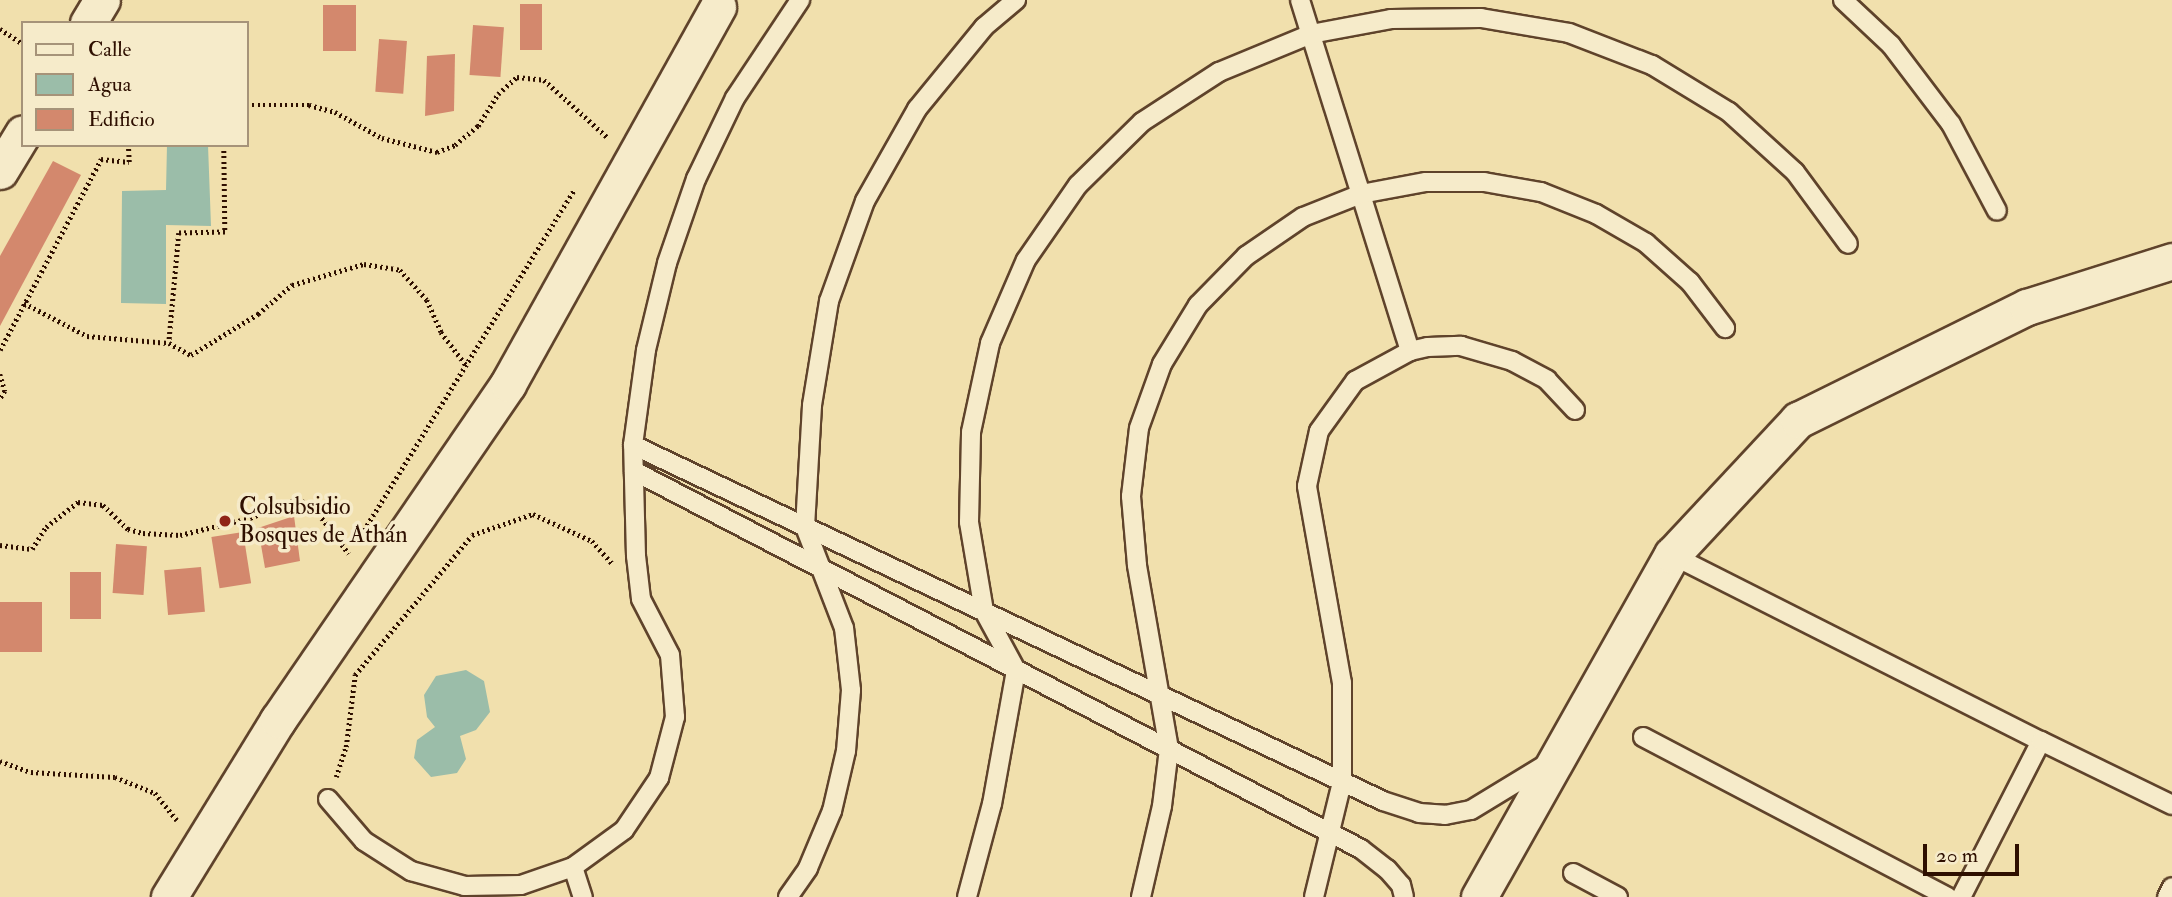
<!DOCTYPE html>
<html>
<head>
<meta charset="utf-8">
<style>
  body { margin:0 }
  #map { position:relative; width:2172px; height:897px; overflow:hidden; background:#f1e0ad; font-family:"IM FELL Double Pica",serif }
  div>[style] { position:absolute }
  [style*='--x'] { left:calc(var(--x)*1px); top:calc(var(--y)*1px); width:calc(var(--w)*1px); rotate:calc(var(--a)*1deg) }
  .water>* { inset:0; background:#9bbda9 }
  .building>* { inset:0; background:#d3886d; transform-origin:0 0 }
  .path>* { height:4.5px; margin-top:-2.25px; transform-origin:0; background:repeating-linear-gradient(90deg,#2e0f00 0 2px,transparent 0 5.5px) }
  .roads { filter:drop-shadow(2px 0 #5f432b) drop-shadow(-2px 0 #5f432b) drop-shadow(0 2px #5f432b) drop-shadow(0 -2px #5f432b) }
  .service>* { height:18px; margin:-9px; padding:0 9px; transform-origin:9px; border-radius:9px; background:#f6ebca }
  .minor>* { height:35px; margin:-17.5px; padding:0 17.5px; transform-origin:17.5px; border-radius:17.5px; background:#f6ebca }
  .dots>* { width:19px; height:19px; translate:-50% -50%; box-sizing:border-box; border:4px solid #f6ebca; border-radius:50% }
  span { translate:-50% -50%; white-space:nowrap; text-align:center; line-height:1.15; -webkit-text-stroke:7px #f6ebca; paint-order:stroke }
  .poi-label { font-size:24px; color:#2e0f00 }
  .left { translate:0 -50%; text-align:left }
  .legend { position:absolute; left:21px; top:21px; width:228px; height:126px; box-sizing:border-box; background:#f6ebca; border:2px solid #a69379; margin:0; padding:9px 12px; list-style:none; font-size:21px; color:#2e0f00 }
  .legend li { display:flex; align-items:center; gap:14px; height:35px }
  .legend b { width:35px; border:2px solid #a69379 }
  .scale { position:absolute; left:1923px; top:844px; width:96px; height:32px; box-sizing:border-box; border:4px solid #2e0f00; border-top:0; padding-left:9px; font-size:21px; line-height:24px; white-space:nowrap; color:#2e0f00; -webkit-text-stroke:5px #f6ebca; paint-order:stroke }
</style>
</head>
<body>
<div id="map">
  <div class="water">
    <div style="clip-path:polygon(167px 145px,208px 145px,211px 226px,166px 225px,166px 304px,121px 303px,122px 191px,166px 190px)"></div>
    <div style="clip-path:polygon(466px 670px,484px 681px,490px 712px,476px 730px,460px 736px,466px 759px,457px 773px,431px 777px,414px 758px,417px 740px,435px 727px,427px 717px,424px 695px,436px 676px)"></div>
  </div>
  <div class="building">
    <div style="left:542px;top:4px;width:46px;height:22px;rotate:90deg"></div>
    <div style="left:356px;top:5px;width:46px;height:33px;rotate:90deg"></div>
    <div style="left:473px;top:25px;width:31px;height:50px;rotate:4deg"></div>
    <div style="left:379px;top:39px;width:28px;height:53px;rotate:4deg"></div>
    <div style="clip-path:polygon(455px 54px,454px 111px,425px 116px,427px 56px)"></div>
    <div style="clip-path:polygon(53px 161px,81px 175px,0 326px,0 256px)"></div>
    <div style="clip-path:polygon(294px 516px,300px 561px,265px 568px,258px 528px)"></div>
    <div style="left:243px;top:532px;width:52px;height:32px;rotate:81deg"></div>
    <div style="left:116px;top:544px;width:31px;height:49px;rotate:4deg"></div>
    <div style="left:201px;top:567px;width:45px;height:37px;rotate:85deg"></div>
    <div style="left:70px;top:572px;width:31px;height:47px"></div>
    <div style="left:0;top:602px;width:42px;height:50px"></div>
  </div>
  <div class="path">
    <div style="--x:0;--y:29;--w:27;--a:33"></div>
    <div style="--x:247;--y:105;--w:62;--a:0"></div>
    <div style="--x:309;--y:105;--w:27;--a:15"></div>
    <div style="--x:335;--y:112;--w:54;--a:29"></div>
    <div style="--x:382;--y:138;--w:57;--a:14.3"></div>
    <div style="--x:437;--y:152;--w:19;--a:-21"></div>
    <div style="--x:455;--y:145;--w:30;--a:-40"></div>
    <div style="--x:478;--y:126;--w:38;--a:-58"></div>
    <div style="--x:498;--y:94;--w:25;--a:-42"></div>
    <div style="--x:517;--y:77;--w:27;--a:6"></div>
    <div style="--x:544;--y:80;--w:85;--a:42.1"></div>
    <div style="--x:224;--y:145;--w:87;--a:89.3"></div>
    <div style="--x:225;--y:232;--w:46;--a:178.8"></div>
    <div style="--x:179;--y:233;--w:110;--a:95.2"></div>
    <div style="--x:169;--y:343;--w:25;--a:29"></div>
    <div style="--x:191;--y:355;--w:79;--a:-31.5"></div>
    <div style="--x:258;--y:314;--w:45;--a:-40.5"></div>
    <div style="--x:292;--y:285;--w:75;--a:-16.3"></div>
    <div style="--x:364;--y:264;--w:36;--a:9"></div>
    <div style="--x:400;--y:270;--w:40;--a:48"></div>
    <div style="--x:427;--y:300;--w:35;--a:66"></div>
    <div style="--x:441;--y:332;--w:41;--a:52.9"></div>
    <div style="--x:24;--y:303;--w:71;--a:27.6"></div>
    <div style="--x:87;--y:336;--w:82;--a:4.9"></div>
    <div style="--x:0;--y:350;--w:216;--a:-62.1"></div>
    <div style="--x:101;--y:159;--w:28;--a:6"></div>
    <div style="--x:129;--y:162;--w:17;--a:-93"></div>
    <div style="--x:0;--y:374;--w:18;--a:74"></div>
    <div style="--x:5;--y:391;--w:9;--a:122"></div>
    <div style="--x:364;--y:530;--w:401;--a:-58.3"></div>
    <div style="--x:0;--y:545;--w:32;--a:7"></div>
    <div style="--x:32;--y:549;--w:26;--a:-58"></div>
    <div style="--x:46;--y:527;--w:41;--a:-38"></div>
    <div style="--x:78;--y:502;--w:25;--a:7"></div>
    <div style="--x:103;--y:505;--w:35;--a:44"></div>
    <div style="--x:128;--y:529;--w:16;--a:15"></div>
    <div style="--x:143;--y:533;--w:37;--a:3"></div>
    <div style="--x:180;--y:535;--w:72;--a:-13.7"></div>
    <div style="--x:250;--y:518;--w:51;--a:-22"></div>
    <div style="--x:297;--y:499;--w:16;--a:22"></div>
    <div style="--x:312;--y:505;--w:61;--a:52.9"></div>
    <div style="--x:0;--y:761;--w:33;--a:20"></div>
    <div style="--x:31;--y:772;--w:84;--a:3.4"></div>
    <div style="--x:115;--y:777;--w:43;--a:21.8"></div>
    <div style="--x:155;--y:793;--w:35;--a:51"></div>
    <div style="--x:336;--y:777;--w:32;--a:-72"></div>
    <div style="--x:346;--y:747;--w:73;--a:-82.9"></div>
    <div style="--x:355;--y:675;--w:182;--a:-50.1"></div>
    <div style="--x:472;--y:535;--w:65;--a:-19"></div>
    <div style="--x:533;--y:514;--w:65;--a:24.6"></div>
    <div style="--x:592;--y:541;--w:30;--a:48"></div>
  </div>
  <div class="roads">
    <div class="service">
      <div style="--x:1300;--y:0;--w:368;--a:72.6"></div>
      <div style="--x:1843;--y:0;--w:66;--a:43.2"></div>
      <div style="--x:1891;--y:45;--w:99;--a:52.8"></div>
      <div style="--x:1951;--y:124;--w:98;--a:62.1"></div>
      <div style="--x:633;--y:445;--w:830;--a:25.39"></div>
      <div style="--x:1383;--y:801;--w:38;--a:18"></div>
      <div style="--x:1419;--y:813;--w:26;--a:4"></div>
      <div style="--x:1445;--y:815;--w:26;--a:-11"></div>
      <div style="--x:1471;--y:810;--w:87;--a:-31.3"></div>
      <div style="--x:634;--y:471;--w:819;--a:27.47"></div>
      <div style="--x:1361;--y:849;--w:33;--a:38"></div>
      <div style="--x:1387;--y:869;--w:21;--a:49"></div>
      <div style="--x:1401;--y:885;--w:12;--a:76"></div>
      <div style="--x:1672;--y:555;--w:413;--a:26.8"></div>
      <div style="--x:2041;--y:741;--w:175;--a:117.1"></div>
      <div style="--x:1643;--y:737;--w:344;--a:27.7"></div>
      <div style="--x:2041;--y:741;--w:146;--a:26"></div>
      <div style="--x:328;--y:799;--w:55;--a:49.4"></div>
      <div style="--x:364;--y:841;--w:56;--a:32.6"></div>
      <div style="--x:411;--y:871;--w:56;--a:15.5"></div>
      <div style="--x:465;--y:886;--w:56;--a:-1"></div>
      <div style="--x:521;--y:885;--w:55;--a:-19.1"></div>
      <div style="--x:573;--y:867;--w:63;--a:-36"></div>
      <div style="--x:624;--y:830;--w:63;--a:-56.1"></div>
      <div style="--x:659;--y:778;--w:63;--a:-75.3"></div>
      <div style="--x:675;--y:717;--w:62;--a:-94.6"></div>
      <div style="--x:670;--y:655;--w:63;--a:-117.4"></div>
      <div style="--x:641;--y:599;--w:43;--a:-96.6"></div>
      <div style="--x:636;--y:556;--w:111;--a:-91.5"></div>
      <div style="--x:633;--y:445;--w:96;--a:-82.2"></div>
      <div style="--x:646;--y:350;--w:89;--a:-76.4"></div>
      <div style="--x:667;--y:263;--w:89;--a:-71"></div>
      <div style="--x:696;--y:179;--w:90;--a:-64.3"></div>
      <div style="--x:735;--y:98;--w:118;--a:-56.4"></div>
      <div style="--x:573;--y:867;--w:32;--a:72"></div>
      <div style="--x:1573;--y:873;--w:51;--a:28.1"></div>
      <div style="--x:788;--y:897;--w:35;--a:-55"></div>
      <div style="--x:808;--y:868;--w:62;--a:-67.2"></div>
      <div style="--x:832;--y:811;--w:62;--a:-76.9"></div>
      <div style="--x:846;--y:751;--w:61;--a:-85.3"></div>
      <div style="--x:851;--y:690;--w:62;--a:-96.4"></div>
      <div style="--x:844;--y:628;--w:108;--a:-111.1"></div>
      <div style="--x:805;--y:527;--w:122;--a:-86.7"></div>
      <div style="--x:812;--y:405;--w:105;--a:-80.7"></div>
      <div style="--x:829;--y:301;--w:106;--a:-70.2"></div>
      <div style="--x:865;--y:201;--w:106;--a:-60.5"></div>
      <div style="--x:917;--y:109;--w:106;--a:-50.7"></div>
      <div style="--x:984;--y:27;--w:42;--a:-40.2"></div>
      <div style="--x:967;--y:897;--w:96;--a:-75"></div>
      <div style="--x:992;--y:804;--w:136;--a:-79.8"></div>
      <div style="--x:1016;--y:670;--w:67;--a:-118.5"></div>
      <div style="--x:984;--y:611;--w:90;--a:-99.6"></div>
      <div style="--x:969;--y:522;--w:90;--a:-88.7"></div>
      <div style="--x:971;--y:432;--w:91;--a:-77.9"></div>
      <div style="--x:990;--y:343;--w:90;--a:-66.6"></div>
      <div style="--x:1026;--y:260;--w:91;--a:-55.3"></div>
      <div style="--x:1078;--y:185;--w:90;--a:-44.5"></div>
      <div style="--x:1142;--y:122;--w:92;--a:-33"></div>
      <div style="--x:1219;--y:72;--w:100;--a:-22.4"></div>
      <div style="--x:1311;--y:34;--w:81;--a:-10.6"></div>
      <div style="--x:1391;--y:19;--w:90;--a:-0.6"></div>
      <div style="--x:1481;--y:18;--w:89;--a:9.7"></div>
      <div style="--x:1569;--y:33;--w:89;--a:21.1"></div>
      <div style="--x:1652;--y:65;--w:90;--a:31.4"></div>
      <div style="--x:1729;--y:112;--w:89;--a:42.3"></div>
      <div style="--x:1795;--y:172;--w:89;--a:53.6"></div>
      <div style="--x:1141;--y:897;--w:93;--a:-77"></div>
      <div style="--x:1162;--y:806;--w:57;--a:-83"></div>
      <div style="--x:1169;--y:749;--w:187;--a:-99.9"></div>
      <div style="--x:1137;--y:565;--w:69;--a:-95"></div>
      <div style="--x:1131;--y:496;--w:68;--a:-83.3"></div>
      <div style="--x:1139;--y:428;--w:68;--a:-70.2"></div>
      <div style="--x:1162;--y:364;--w:69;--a:-58.6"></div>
      <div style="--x:1198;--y:305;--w:69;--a:-45.6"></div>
      <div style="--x:1246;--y:256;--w:69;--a:-34.4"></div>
      <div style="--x:1303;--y:217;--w:62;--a:-21.6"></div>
      <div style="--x:1361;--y:194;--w:66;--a:-10.5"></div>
      <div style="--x:1426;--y:182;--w:58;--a:0"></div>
      <div style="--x:1484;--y:182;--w:58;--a:10"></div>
      <div style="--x:1541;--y:192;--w:59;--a:21.8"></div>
      <div style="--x:1596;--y:214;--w:58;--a:30.1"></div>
      <div style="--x:1646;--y:243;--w:59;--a:41.6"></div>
      <div style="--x:1690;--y:282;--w:58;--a:52.7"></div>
      <div style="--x:1314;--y:897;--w:118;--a:-76.3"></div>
      <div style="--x:1342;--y:782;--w:99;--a:-90"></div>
      <div style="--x:1342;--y:683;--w:200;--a:-100.1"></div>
      <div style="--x:1307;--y:486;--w:56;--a:-77.7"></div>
      <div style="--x:1319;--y:431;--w:62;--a:-54.2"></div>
      <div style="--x:1355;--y:381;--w:63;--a:-28.6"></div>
      <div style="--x:1410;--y:351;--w:18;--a:-13"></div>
      <div style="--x:1428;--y:347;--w:33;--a:-2"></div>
      <div style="--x:1461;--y:346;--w:53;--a:16.4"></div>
      <div style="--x:1512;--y:361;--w:40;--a:28"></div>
      <div style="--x:1547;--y:380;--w:41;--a:47"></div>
      <div style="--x:2167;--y:897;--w:11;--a:-63"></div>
    </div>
    <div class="minor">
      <div style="--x:88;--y:23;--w:27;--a:-59"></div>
      <div style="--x:0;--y:171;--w:44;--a:-58.8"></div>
      <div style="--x:169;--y:897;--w:208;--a:-58.4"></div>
      <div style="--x:278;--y:720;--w:407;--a:-55.6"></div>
      <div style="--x:508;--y:384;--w:432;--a:-60.9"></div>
      <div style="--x:1479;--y:897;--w:393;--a:-60.6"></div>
      <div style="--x:1672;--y:555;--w:185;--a:-47"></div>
      <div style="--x:1798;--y:420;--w:255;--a:-26.3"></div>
      <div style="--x:2027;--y:307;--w:152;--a:-17.6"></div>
    </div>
  </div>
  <div class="dots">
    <div style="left:225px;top:521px;background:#8f2418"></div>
  </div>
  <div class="poi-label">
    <span class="left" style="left:239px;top:521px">Colsubsidio<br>Bosques de Athán</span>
  </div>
  <ul class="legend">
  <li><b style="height:9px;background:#f6ebca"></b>Calle</li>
  <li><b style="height:19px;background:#9bbda9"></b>Agua</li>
  <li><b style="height:19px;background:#d3886d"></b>Edificio</li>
  </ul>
  <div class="scale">20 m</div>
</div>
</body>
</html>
